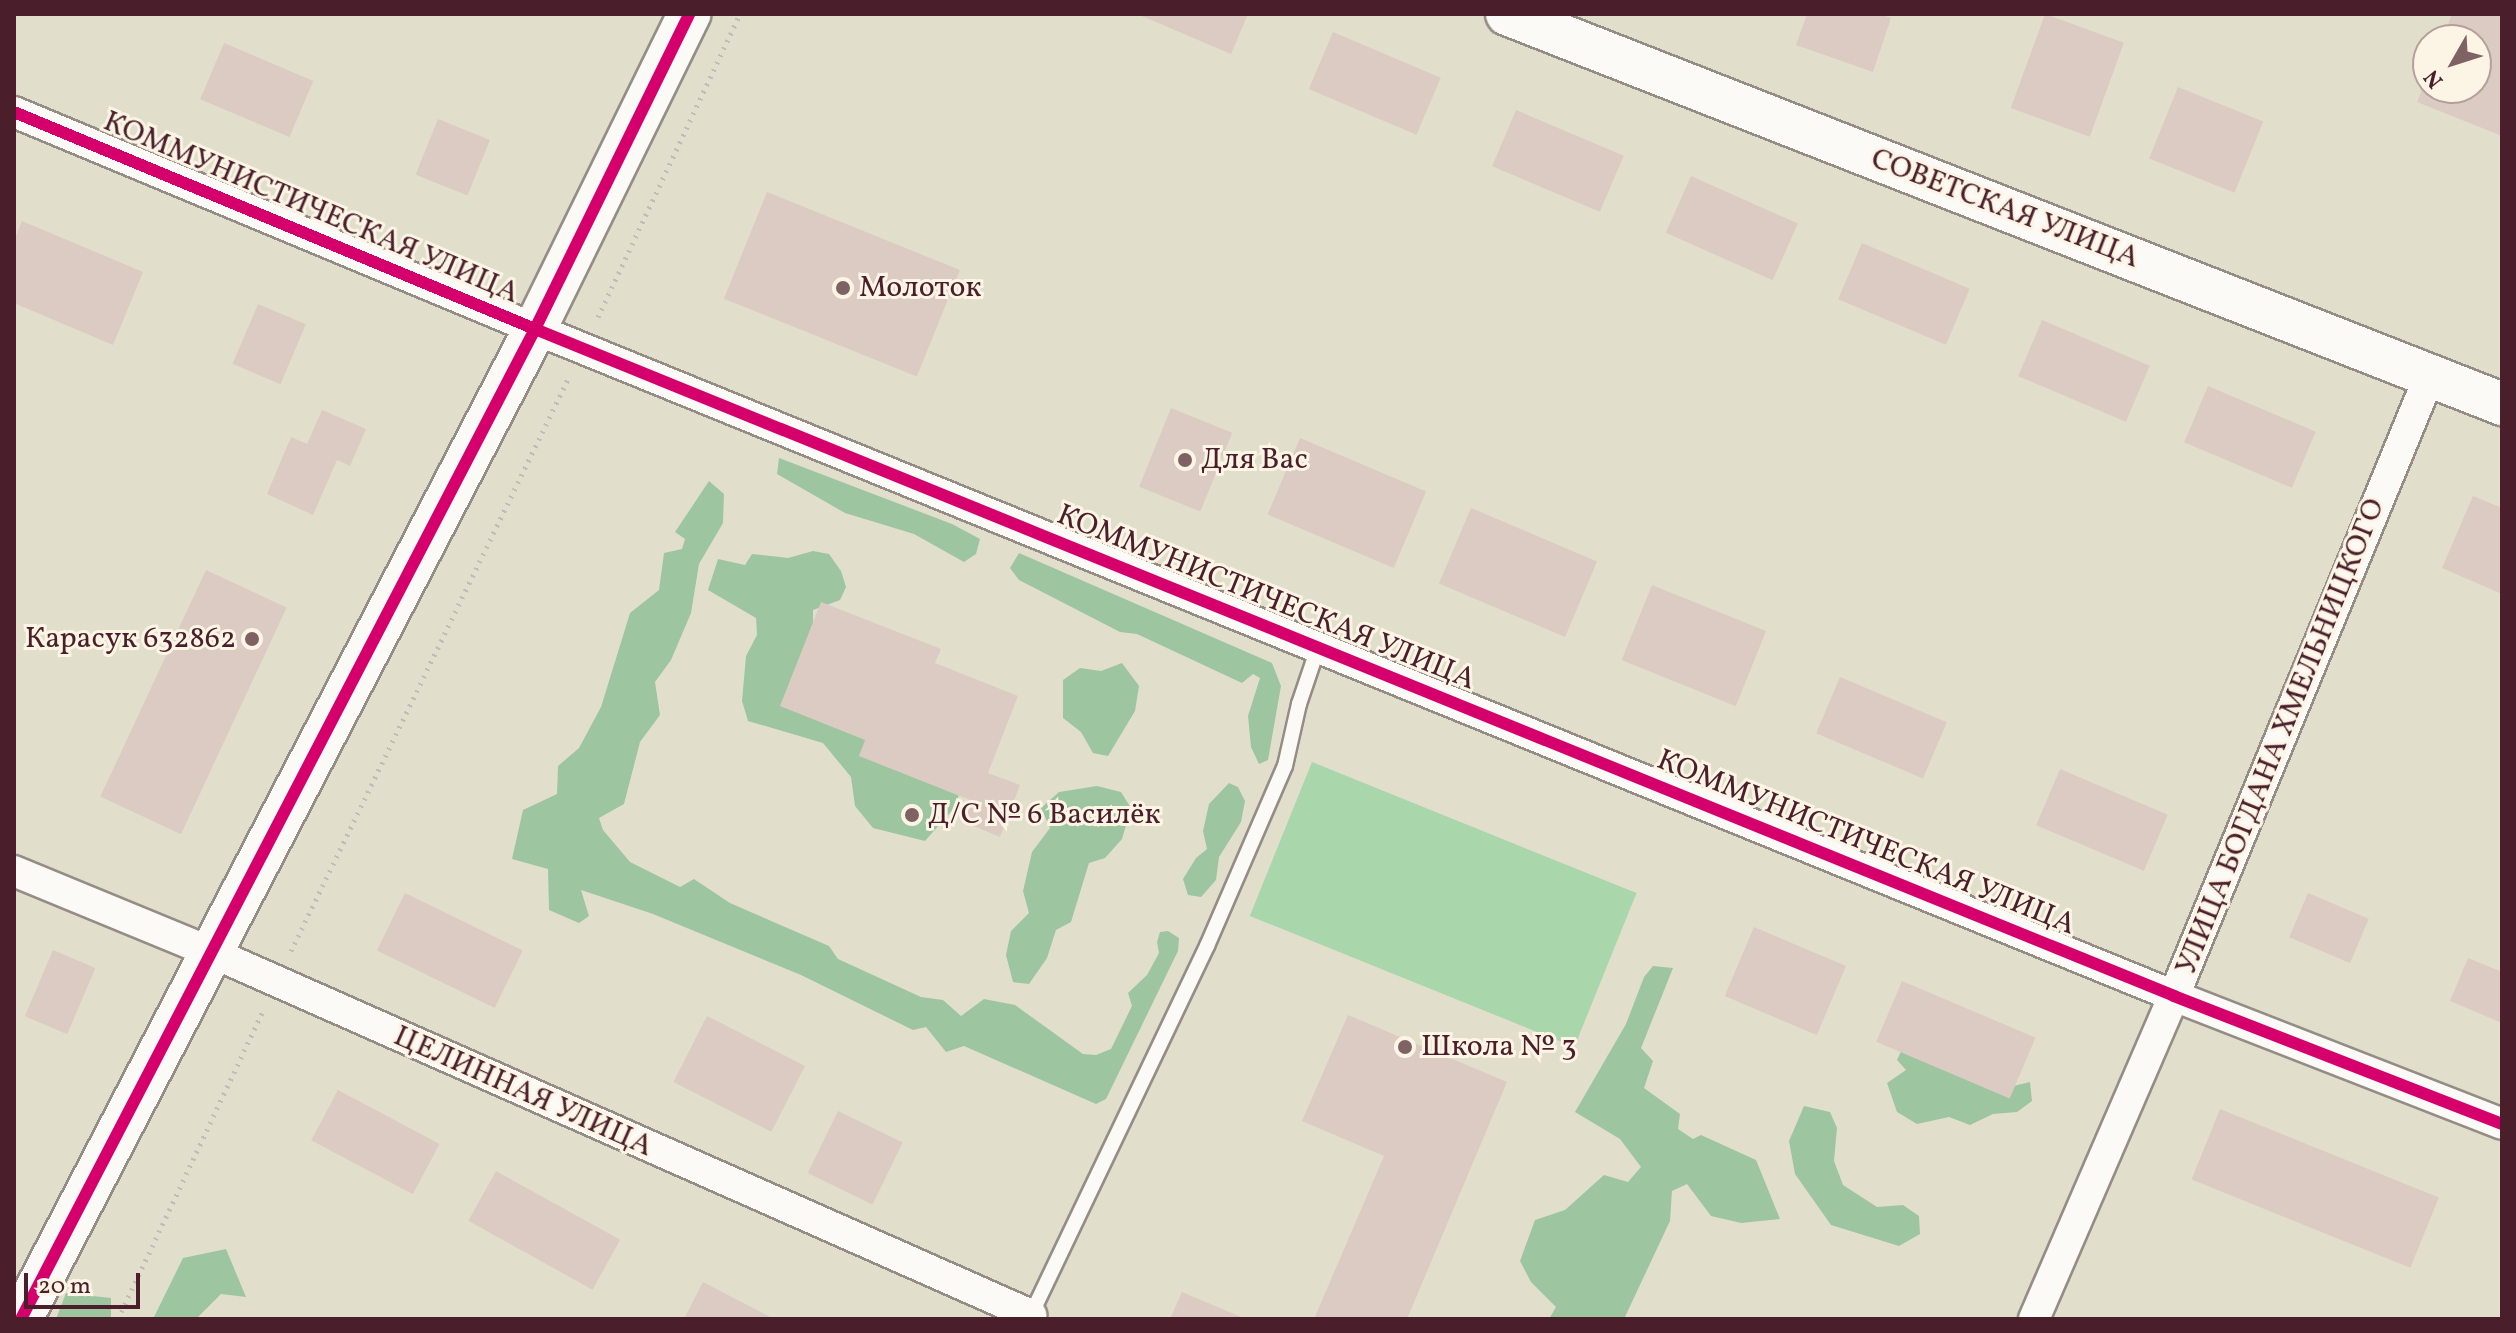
<!DOCTYPE html>
<html>
<head>
<meta charset="utf-8">
<style>
  body { margin:0 }
  #map { position:relative; width:2516px; height:1333px; overflow:hidden; background:#e2decc; font-family:Vollkorn,serif }
  div>[style] { position:absolute }
  [style*='--x'] { left:calc(var(--x)*1px); top:calc(var(--y)*1px); width:calc(var(--w)*1px); rotate:calc(var(--a)*1deg) }
  .green>* { inset:0; background:#aad6ac; transform-origin:0 0 }
  .forest>* { inset:0; background:#9dc6a0 }
  .building>* { inset:0; background:#dbcbc3; transform-origin:0 0 }
  .path>* { height:5px; margin-top:-2.5px; transform-origin:0; background:repeating-linear-gradient(90deg,#c1bcba 0 2px,transparent 0 8px) }
  .roads { filter:drop-shadow(2px 0 #958c85) drop-shadow(-2px 0 #958c85) drop-shadow(0 2px #958c85) drop-shadow(0 -2px #958c85) }
  .lane>* { height:14px; margin:-7px; padding:0 7px; transform-origin:7px; border-radius:7px; background:#fbfaf7 }
  .street>* { height:30px; margin:-15px; padding:0 15px; transform-origin:15px; border-radius:15px; background:#fbfaf7 }
  .secondary>* { height:42px; margin:-21px; padding:0 21px; transform-origin:21px; border-radius:21px; background:#fbfaf7 }
  .cycleway>* { height:12px; margin:-6px; padding:0 6px; transform-origin:6px; border-radius:6px; background:#d6006c }
  .dots>* { width:22px; height:22px; translate:-50% -50%; box-sizing:border-box; border:4px solid #fcf5e5; border-radius:50% }
  span { translate:-50% -50%; white-space:nowrap; text-align:center; line-height:1.15; -webkit-text-stroke:6px #fcf5e5; paint-order:stroke }
  .street-label { font-size:30px; color:#4a1f2b }
  .poi-label { font-size:30px; color:#4a1f2b }
  .left { translate:0 -50%; text-align:left }
  .right { translate:-100% -50%; text-align:right }
  .frame { position:absolute; inset:0; border:16px solid #4a1f2b; pointer-events:none }
  .north { position:absolute; left:2412px; top:24px; width:80px; height:80px; box-sizing:border-box; background:#fcf5e5; border:2px solid #b59f9b; border-radius:50%; rotate:231deg; font-size:22px; font-weight:700; line-height:32px; text-align:center; color:#4a1f2b }
  .north::after { content:''; display:block; margin:auto; width:28px; height:36px; background:#7f6263; clip-path:polygon(50% 0,100% 100%,50% 72%,0 100%) }
  .scale { position:absolute; left:24px; top:1273px; width:116px; height:36px; box-sizing:border-box; border:4px solid #4a1f2b; border-top:0; padding-left:10px; font-size:24px; line-height:28px; white-space:nowrap; color:#4a1f2b; -webkit-text-stroke:6px #fcf5e5; paint-order:stroke }
</style>
</head>
<body>
<div id="map">
  <div class="green">
    <div style="left:1312px;top:762px;width:350px;height:166px;rotate:22deg"></div>
  </div>
  <div class="forest">
    <div style="clip-path:polygon(779px 458px,952px 524px,980px 539px,976px 554px,964px 562px,914px 534px,845px 513px,777px 474px)"></div>
    <div style="clip-path:polygon(709px 481px,724px 494px,723px 523px,699px 564px,691px 613px,671px 660px,655px 682px,660px 715px,640px 742px,624px 804px,599px 818px,603px 830px,630px 862px,680px 887px,694px 879px,730px 903px,829px 946px,838px 959px,921px 997px,943px 1000px,961px 1016px,984px 999px,1015px 1005px,1083px 1054px,1096px 1055px,1111px 1049px,1132px 1006px,1128px 993px,1147px 975px,1159px 953px,1157px 942px,1160px 932px,1168px 931px,1179px 938px,1178px 951px,1106px 1099px,1096px 1104px,964px 1046px,946px 1052px,926px 1027px,913px 1030px,801px 975px,653px 914px,581px 890px,589px 916px,579px 923px,549px 910px,548px 869px,512px 859px,523px 810px,557px 794px,558px 766px,579px 748px,601px 707px,630px 613px,659px 590px,664px 553px,682px 549px,685px 539px,675px 532px)"></div>
    <div style="clip-path:polygon(813px 551px,829px 554px,841px 571px,846px 587px,840px 600px,813px 610px,813px 638px,964px 774px,956px 806px,925px 841px,873px 828px,855px 806px,851px 777px,823px 743px,748px 721px,742px 701px,746px 656px,757px 635px,756px 618px,708px 590px,718px 559px,745px 565px,752px 554px,788px 558px)"></div>
    <div style="clip-path:polygon(1019px 553px,1272px 663px,1281px 686px,1268px 760px,1259px 764px,1251px 747px,1248px 716px,1260px 678px,1253px 674px,1242px 683px,1137px 634px,1120px 632px,1019px 580px,1010px 568px)"></div>
    <div style="clip-path:polygon(1122px 663px,1139px 686px,1135px 711px,1108px 756px,1093px 753px,1081px 732px,1063px 718px,1063px 680px,1080px 668px,1101px 671px)"></div>
    <div style="clip-path:polygon(1229px 783px,1238px 787px,1245px 801px,1241px 822px,1219px 857px,1216px 880px,1201px 897px,1188px 895px,1183px 879px,1196px 858px,1207px 849px,1203px 831px,1209px 804px)"></div>
    <div style="clip-path:polygon(1097px 786px,1121px 792px,1131px 808px,1122px 839px,1105px 858px,1089px 863px,1071px 922px,1056px 930px,1047px 958px,1029px 984px,1013px 982px,1006px 955px,1011px 931px,1029px 913px,1023px 891px,1032px 852px,1050px 828px,1041px 808px,1059px 792px)"></div>
    <div style="clip-path:polygon(1653px 966px,1673px 968px,1641px 1048px,1653px 1061px,1644px 1088px,1680px 1114px,1678px 1129px,1693px 1139px,1701px 1135px,1756px 1160px,1780px 1219px,1741px 1223px,1711px 1216px,1687px 1184px,1672px 1191px,1670px 1221px,1624px 1319px,1549px 1319px,1556px 1307px,1531px 1282px,1520px 1261px,1535px 1220px,1565px 1210px,1604px 1175px,1628px 1182px,1641px 1167px,1620px 1139px,1575px 1112px,1626px 1024px,1644px 977px)"></div>
    <div style="clip-path:polygon(1904px 1045px,2009px 1087px,2030px 1082px,2032px 1101px,2017px 1112px,1993px 1114px,1970px 1125px,1949px 1117px,1917px 1124px,1897px 1112px,1887px 1083px,1906px 1070px,1897px 1060px)"></div>
    <div style="clip-path:polygon(1804px 1106px,1830px 1112px,1837px 1128px,1834px 1161px,1843px 1185px,1877px 1207px,1903px 1205px,1919px 1216px,1920px 1234px,1899px 1246px,1831px 1225px,1795px 1174px,1789px 1141px)"></div>
    <div style="clip-path:polygon(226px 1249px,246px 1297px,221px 1294px,196px 1319px,153px 1319px,183px 1258px)"></div>
    <div style="clip-path:polygon(66px 1293px,111px 1298px,111px 1319px,56px 1319px)"></div>
  </div>
  <div class="building">
    <div style="clip-path:polygon(1137px 14px,1248px 14px,1231px 54px)"></div>
    <div style="clip-path:polygon(1807px 14px,1880px 14px,1891px 18px,1873px 72px,1796px 45px)"></div>
    <div style="left:2045px;top:14px;width:84px;height:100px;rotate:20deg"></div>
    <div style="clip-path:polygon(2452px 14px,2502px 14px,2502px 136px,2417px 102px,2428px 75px,2428px 88px,2476px 88px,2476px 40px,2442px 40px)"></div>
    <div style="left:1333px;top:32px;width:117px;height:62px;rotate:23deg"></div>
    <div style="left:224px;top:43px;width:97px;height:61px;rotate:23deg"></div>
    <div style="left:2178px;top:87px;width:92px;height:77px;rotate:22deg"></div>
    <div style="left:1516px;top:110px;width:117px;height:61px;rotate:23deg"></div>
    <div style="left:438px;top:119px;width:56px;height:60px;rotate:22deg"></div>
    <div style="left:1691px;top:176px;width:117px;height:62px;rotate:24deg"></div>
    <div style="left:767px;top:192px;width:208px;height:115px;rotate:22deg"></div>
    <div style="clip-path:polygon(22px 221px,143px 272px,113px 345px,14px 303px,14px 241px)"></div>
    <div style="left:1862px;top:243px;width:117px;height:61px;rotate:23deg"></div>
    <div style="left:258px;top:304px;width:52px;height:65px;rotate:23deg"></div>
    <div style="left:2042px;top:320px;width:117px;height:61px;rotate:23deg"></div>
    <div style="left:2208px;top:386px;width:117px;height:61px;rotate:23deg"></div>
    <div style="left:1171px;top:408px;width:66px;height:85px;rotate:22deg"></div>
    <div style="clip-path:polygon(322px 410px,366px 429px,350px 466px,337px 460px,313px 515px,267px 494px,291px 437px,307px 444px)"></div>
    <div style="left:1300px;top:438px;width:137px;height:83px;rotate:23deg"></div>
    <div style="clip-path:polygon(2473px 496px,2502px 508px,2502px 594px,2442px 568px)"></div>
    <div style="left:1471px;top:508px;width:137px;height:82px;rotate:23deg"></div>
    <div style="left:206px;top:570px;width:89px;height:250px;rotate:25deg"></div>
    <div style="left:1652px;top:585px;width:123px;height:81px;rotate:22deg"></div>
    <div style="clip-path:polygon(821px 602px,941px 649px,935px 663px,1018px 696px,988px 773px,1020px 785px,1000px 837px,962px 821px,970px 800px,859px 756px,865px 740px,780px 706px)"></div>
    <div style="left:1840px;top:677px;width:116px;height:61px;rotate:23deg"></div>
    <div style="left:2060px;top:769px;width:117px;height:61px;rotate:23deg"></div>
    <div style="left:405px;top:893px;width:131px;height:64px;rotate:26deg"></div>
    <div style="left:2308px;top:893px;width:66px;height:48px;rotate:23deg"></div>
    <div style="left:1754px;top:927px;width:100px;height:75px;rotate:23deg"></div>
    <div style="left:53px;top:950px;width:46px;height:72px;rotate:23deg"></div>
    <div style="clip-path:polygon(2468px 958px,2502px 972px,2502px 1023px,2450px 1001px)"></div>
    <div style="left:1902px;top:981px;width:145px;height:66px;rotate:23deg"></div>
    <div style="clip-path:polygon(1348px 1015px,1507px 1082px,1407px 1319px,1314px 1319px,1384px 1156px,1302px 1121px)"></div>
    <div style="left:707px;top:1016px;width:110px;height:74px;rotate:27deg"></div>
    <div style="left:338px;top:1090px;width:115px;height:57px;rotate:28deg"></div>
    <div style="left:2220px;top:1109px;width:236px;height:76px;rotate:22deg"></div>
    <div style="left:838px;top:1111px;width:72px;height:69px;rotate:26deg"></div>
    <div style="left:496px;top:1171px;width:142px;height:57px;rotate:29deg"></div>
    <div style="clip-path:polygon(703px 1282px,774px 1319px,684px 1319px)"></div>
    <div style="clip-path:polygon(1182px 1292px,1246px 1319px,1170px 1319px)"></div>
  </div>
  <div class="path">
    <div style="--x:598;--y:317;--w:335;--a:-64.9"></div>
    <div style="--x:291;--y:951;--w:638;--a:-64.16"></div>
    <div style="--x:118;--y:1319;--w:340;--a:-64.8"></div>
  </div>
  <div class="roads">
    <div class="lane">
      <div style="--x:1031;--y:1315;--w:409;--a:-64.5"></div>
      <div style="--x:1207;--y:946;--w:196;--a:-66.6"></div>
      <div style="--x:1285;--y:766;--w:64;--a:-77.3"></div>
      <div style="--x:1299;--y:704;--w:59;--a:-71.3"></div>
    </div>
    <div class="street">
      <div style="--x:14;--y:112;--w:564;--a:22.61"></div>
      <div style="--x:535;--y:329;--w:1770;--a:22.14"></div>
      <div style="--x:2174;--y:996;--w:352;--a:21.3"></div>
      <div style="--x:14;--y:871;--w:215;--a:22.4"></div>
      <div style="--x:213;--y:953;--w:895;--a:23.87"></div>
      <div style="--x:2034;--y:1319;--w:352;--a:-66.6"></div>
      <div style="--x:2174;--y:996;--w:672;--a:-67.6"></div>
    </div>
    <div class="secondary">
      <div style="--x:1507;--y:14;--w:1069;--a:21.4"></div>
      <div style="--x:21;--y:1319;--w:1115;--a:-62.56"></div>
      <div style="--x:535;--y:329;--w:351;--a:-63.9"></div>
    </div>
  </div>
  <div class="cycleway">
    <div style="--x:14;--y:112;--w:564;--a:22.61"></div>
    <div style="--x:535;--y:329;--w:1770;--a:22.14"></div>
    <div style="--x:2174;--y:996;--w:352;--a:21.3"></div>
    <div style="--x:21;--y:1319;--w:1115;--a:-62.56"></div>
    <div style="--x:535;--y:329;--w:351;--a:-63.9"></div>
  </div>
  <div class="dots">
    <div style="left:843px;top:288px;background:#7f6263"></div>
    <div style="left:1185px;top:460px;background:#7f6263"></div>
    <div style="left:252px;top:639px;background:#7f6263"></div>
    <div style="left:912px;top:815px;background:#7f6263"></div>
    <div style="left:1405px;top:1047px;background:#7f6263"></div>
  </div>
  <div class="street-label">
    <span style="left:311px;top:208px;rotate:23deg">КОММУНИСТИЧЕСКАЯ УЛИЦА</span>
    <span style="left:2005px;top:209px;rotate:21deg">СОВЕТСКАЯ УЛИЦА</span>
    <span style="left:1266px;top:598px;rotate:22deg">КОММУНИСТИЧЕСКАЯ УЛИЦА</span>
    <span style="left:2281px;top:737px;rotate:-68deg">УЛИЦА БОГДАНА ХМЕЛЬНИЦКОГО</span>
    <span style="left:1866px;top:843px;rotate:22deg">КОММУНИСТИЧЕСКАЯ УЛИЦА</span>
    <span style="left:523px;top:1092px;rotate:24deg">ЦЕЛИННАЯ УЛИЦА</span>
  </div>
  <div class="poi-label">
    <span class="left" style="left:859px;top:288px">Молоток</span>
    <span class="left" style="left:1201px;top:460px">Для Вас</span>
    <span class="right" style="left:236px;top:639px">Карасук 632862</span>
    <span class="left" style="left:928px;top:815px">Д/С № 6 Василёк</span>
    <span class="left" style="left:1421px;top:1047px">Школа № 3</span>
  </div>
  <div class="frame"></div>
  <div class="north">N</div>
  <div class="scale">20 m</div>
</div>
</body>
</html>
